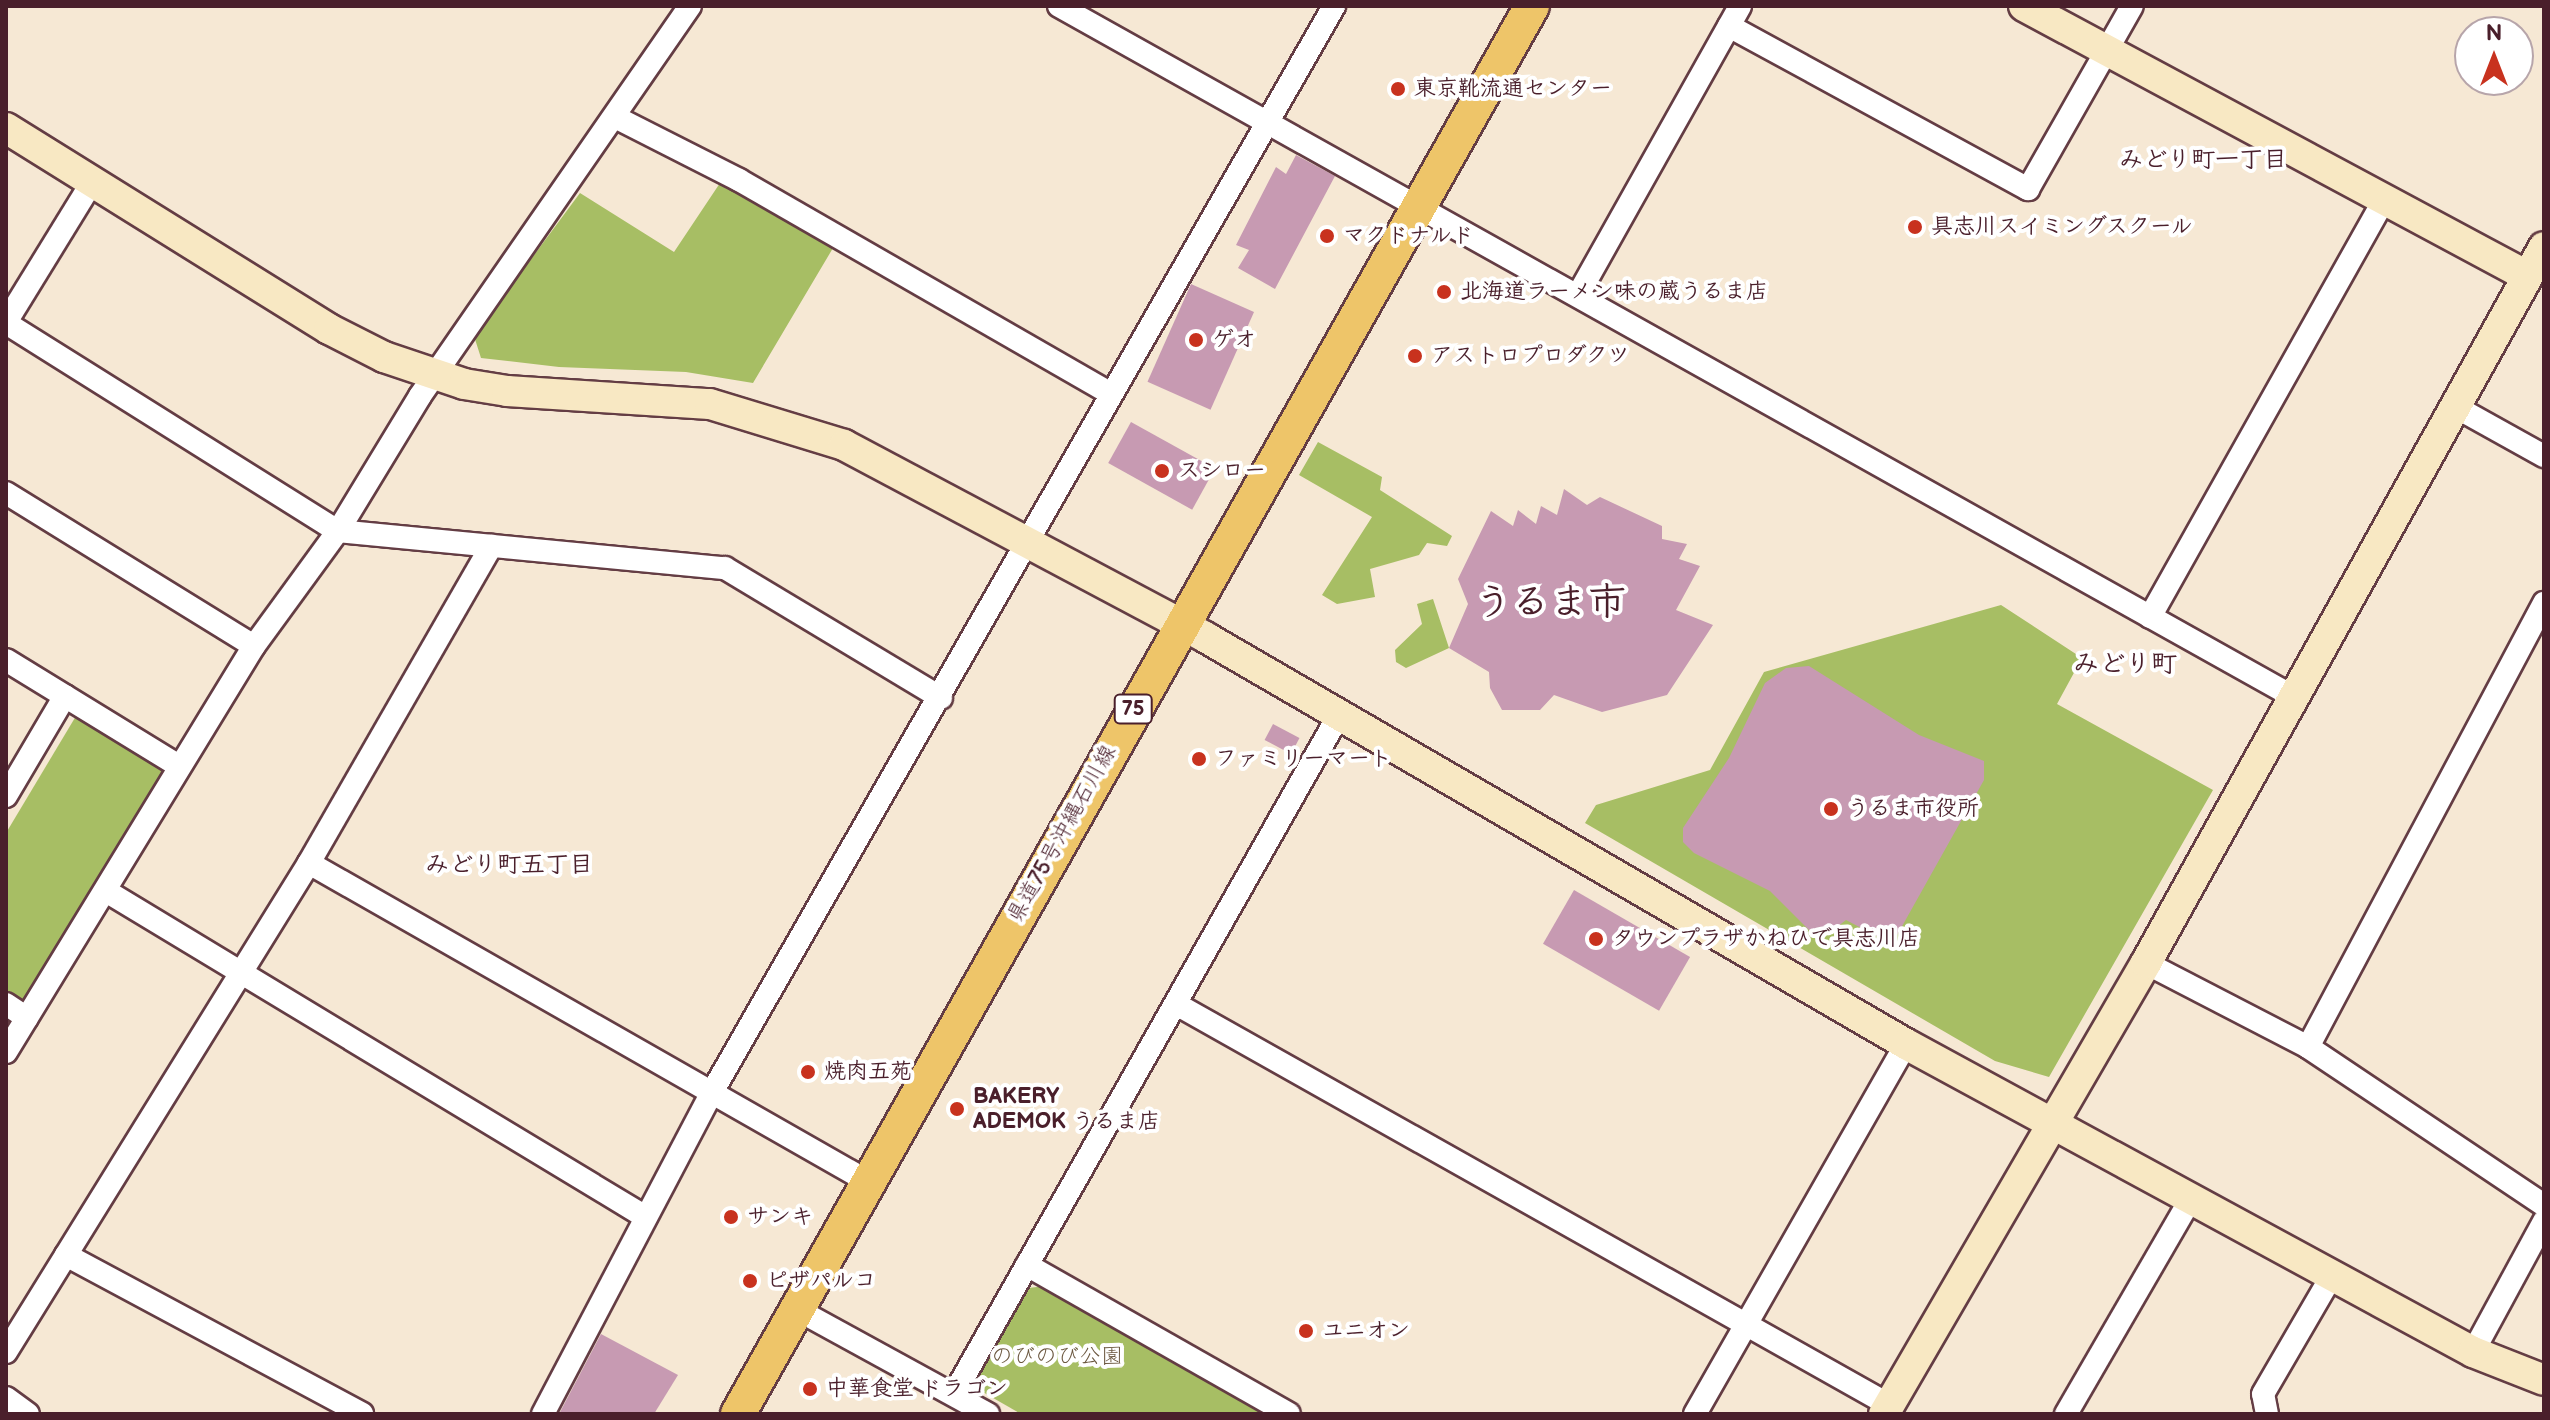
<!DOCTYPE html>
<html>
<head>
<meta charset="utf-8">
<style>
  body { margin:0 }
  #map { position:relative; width:2550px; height:1420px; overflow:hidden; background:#f6e8d4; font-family:"Balsamiq Sans","Klee One",sans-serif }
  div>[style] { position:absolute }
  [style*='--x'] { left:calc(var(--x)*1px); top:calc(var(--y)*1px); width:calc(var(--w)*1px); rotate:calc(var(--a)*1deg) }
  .green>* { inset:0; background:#a7be64 }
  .building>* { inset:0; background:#c79ab2; transform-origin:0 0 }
  .roads { filter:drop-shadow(2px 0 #643d44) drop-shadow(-2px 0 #643d44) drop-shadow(0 2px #643d44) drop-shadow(0 -2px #643d44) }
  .street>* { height:22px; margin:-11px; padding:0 11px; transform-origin:11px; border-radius:11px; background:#fff }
  .secondary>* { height:30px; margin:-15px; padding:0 15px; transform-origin:15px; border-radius:15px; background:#f8e8c3 }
  .primary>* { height:34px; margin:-17px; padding:0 17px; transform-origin:17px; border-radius:17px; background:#eec569 }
  .dots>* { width:22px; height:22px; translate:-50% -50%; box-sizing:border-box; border:4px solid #fff; border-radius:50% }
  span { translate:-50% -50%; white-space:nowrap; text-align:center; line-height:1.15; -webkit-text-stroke:8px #fff; paint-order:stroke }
  .shield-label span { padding:2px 6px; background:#fff; border:2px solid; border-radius:6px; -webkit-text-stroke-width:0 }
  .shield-label { font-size:20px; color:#4a1f2b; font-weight:700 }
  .poi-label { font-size:22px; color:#4a1f2b; font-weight:700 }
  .left { translate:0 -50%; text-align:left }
  .street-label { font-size:22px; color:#4a1f2b }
  .park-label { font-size:22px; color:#6b573f }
  .neighbourhood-label { font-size:24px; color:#4a1f2b; font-weight:700 }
  .quarter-label { font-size:26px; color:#4a1f2b; font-weight:700 }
  .town-label { font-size:38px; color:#4a1f2b; font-weight:700 }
  .frame { position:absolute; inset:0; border:8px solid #4a1f2b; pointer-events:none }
  .north { position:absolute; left:2454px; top:16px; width:80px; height:80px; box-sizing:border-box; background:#fff; border:2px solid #b7a5aa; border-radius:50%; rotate:0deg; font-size:22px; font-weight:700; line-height:32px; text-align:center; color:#4a1f2b }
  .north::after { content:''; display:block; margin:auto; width:28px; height:36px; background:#c8321e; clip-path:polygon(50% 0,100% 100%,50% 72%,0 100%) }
</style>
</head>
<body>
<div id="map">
  <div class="green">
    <div style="clip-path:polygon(720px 183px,833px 248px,753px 383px,686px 372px,559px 367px,481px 358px,474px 336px,580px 193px,674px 252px)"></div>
    <div style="clip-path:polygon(1318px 442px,1382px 477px,1380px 490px,1452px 536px,1447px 546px,1427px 543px,1419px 555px,1370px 569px,1375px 597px,1337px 604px,1322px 595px,1372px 517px,1299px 475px)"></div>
    <div style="clip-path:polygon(1433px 599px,1449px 648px,1406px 668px,1396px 662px,1395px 650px,1422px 624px,1417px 604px)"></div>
    <div style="clip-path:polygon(2001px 605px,2082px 658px,2057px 704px,2213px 790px,2049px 1077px,1995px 1061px,1585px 823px,1596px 805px,1710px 770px,1764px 672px)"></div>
    <div style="clip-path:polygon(82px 706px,179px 766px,33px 1008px,6px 991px,6px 833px)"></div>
    <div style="clip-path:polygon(1046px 1286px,1268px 1414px,1021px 1414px,981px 1391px,977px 1377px,1028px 1288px)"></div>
  </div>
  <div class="building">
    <div style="clip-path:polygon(1296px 155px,1335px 176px,1275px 289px,1238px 268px,1249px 250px,1236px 245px,1276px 167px,1286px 174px)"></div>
    <div style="left:1191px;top:284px;width:69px;height:107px;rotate:24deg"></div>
    <div style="left:1131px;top:422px;width:96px;height:47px;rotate:29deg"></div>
    <div style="clip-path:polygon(1564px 489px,1587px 505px,1600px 497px,1662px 526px,1662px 539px,1687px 544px,1679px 559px,1700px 566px,1676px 610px,1713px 625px,1667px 695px,1602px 712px,1554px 695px,1540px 710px,1502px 710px,1490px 688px,1489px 672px,1449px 648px,1468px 604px,1458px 579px,1491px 511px,1513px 526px,1518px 510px,1536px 524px,1541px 506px,1557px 515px)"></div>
    <div style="clip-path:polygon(1809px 666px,1919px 735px,1984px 761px,1984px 780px,1896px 937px,1886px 941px,1846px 920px,1833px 930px,1810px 931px,1770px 891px,1694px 853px,1683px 842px,1683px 828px,1729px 758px,1765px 683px,1786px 668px)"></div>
    <div style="left:1273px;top:724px;width:30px;height:18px;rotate:28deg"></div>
    <div style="left:1574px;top:890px;width:134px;height:62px;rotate:30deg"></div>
    <div style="clip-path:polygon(601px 1334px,678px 1375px,654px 1414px,559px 1414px)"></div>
  </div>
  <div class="roads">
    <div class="street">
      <div style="--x:1059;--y:6;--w:1413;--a:29.23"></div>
      <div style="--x:1729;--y:26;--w:341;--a:28.6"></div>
      <div style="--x:2028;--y:189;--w:210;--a:-60.4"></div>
      <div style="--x:615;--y:117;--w:139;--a:26.9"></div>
      <div style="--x:739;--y:180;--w:427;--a:29.9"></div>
      <div style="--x:1578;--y:295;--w:331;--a:-60.7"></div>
      <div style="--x:6;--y:322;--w:164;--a:-58.4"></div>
      <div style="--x:6;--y:323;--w:392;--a:32.1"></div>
      <div style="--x:338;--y:531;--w:389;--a:5.5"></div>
      <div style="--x:725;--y:568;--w:252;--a:31"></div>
      <div style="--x:2454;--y:406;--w:103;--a:29.1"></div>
      <div style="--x:6;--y:493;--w:291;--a:31.7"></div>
      <div style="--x:2150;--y:617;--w:480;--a:-60.7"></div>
      <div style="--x:6;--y:660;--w:203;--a:31.5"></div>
      <div style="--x:6;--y:796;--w:116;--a:-59.5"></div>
      <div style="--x:309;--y:863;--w:642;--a:29.68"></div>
      <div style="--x:106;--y:891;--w:629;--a:31.14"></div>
      <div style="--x:2146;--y:963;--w:182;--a:27.4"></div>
      <div style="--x:2308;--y:1047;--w:284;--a:33.8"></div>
      <div style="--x:6;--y:1004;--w:25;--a:34"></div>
      <div style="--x:1176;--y:1004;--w:818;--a:29.35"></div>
      <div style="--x:2308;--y:1047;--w:503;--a:-62.01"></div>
      <div style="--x:6;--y:1052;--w:476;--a:-58.6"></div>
      <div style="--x:254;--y:646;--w:142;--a:-53.9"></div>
      <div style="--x:338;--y:531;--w:158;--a:-58.7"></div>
      <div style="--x:420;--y:396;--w:474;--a:-55.3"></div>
      <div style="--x:66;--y:1255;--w:336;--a:28.2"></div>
      <div style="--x:1027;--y:1265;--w:301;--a:29.6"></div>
      <div style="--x:796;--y:1309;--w:219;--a:28.7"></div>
      <div style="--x:6;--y:1352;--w:575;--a:-58.22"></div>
      <div style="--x:309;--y:863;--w:366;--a:-60.1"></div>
      <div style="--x:2473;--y:1352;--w:149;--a:-61.5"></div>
      <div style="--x:954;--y:1394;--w:781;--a:-60.45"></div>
      <div style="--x:6;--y:1398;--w:27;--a:36"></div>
      <div style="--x:543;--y:1414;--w:361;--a:-62.3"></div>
      <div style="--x:711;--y:1094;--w:1254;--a:-60.2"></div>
      <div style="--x:1695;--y:1414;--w:426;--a:-60.3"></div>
      <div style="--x:2066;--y:1414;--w:250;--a:-59.9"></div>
      <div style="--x:2267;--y:1414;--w:20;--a:-101"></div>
      <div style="--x:2263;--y:1394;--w:135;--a:-59.8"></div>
    </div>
    <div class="secondary">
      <div style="--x:2024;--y:6;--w:571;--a:28.23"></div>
      <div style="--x:6;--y:128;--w:380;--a:31.9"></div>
      <div style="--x:329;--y:329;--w:62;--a:27"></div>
      <div style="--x:384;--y:357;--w:84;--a:18.6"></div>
      <div style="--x:464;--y:384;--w:44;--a:9.2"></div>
      <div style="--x:507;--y:391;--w:203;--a:3.7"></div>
      <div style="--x:710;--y:404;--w:140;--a:17"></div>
      <div style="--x:844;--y:445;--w:409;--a:28"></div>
      <div style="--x:1205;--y:637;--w:811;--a:30.14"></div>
      <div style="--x:1906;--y:1044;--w:645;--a:28.51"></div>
      <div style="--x:2473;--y:1352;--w:76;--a:21.5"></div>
      <div style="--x:1884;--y:1414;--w:522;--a:-59.85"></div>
      <div style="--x:2146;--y:963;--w:819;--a:-60.93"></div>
    </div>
    <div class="primary">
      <div style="--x:738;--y:1414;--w:1616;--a:-60.58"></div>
    </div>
  </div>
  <div class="dots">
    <div style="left:1398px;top:89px;background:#c8321e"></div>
    <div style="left:1915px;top:227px;background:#c8321e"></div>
    <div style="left:1327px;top:236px;background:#c8321e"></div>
    <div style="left:1444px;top:292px;background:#c8321e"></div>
    <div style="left:1196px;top:340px;background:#c8321e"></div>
    <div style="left:1415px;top:356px;background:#c8321e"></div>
    <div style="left:1162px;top:471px;background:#c8321e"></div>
    <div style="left:1199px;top:759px;background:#c8321e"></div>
    <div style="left:1831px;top:809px;background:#c8321e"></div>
    <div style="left:1596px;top:939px;background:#c8321e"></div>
    <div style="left:808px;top:1072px;background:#c8321e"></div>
    <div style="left:957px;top:1109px;background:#c8321e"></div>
    <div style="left:731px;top:1217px;background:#c8321e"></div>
    <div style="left:750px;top:1281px;background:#c8321e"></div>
    <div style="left:1306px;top:1331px;background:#c8321e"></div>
    <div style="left:810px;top:1389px;background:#c8321e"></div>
  </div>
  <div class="shield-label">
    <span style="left:1133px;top:709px">75</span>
  </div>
  <div class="poi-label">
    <span class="left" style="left:1414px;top:89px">東京靴流通センター</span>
    <span class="left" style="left:1931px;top:227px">具志川スイミングスクール</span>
    <span class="left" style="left:1343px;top:236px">マクドナルド</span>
    <span class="left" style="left:1460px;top:292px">北海道ラーメン味の蔵うるま店</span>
    <span class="left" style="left:1212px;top:340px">ゲオ</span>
    <span class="left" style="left:1431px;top:356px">アストロプロダクツ</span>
    <span class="left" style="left:1178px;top:471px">スシロー</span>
    <span class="left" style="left:1215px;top:759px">ファミリーマート</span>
    <span class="left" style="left:1847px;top:809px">うるま市役所</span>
    <span class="left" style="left:1612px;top:939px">タウンプラザかねひで具志川店</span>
    <span class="left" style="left:824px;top:1072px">焼肉五苑</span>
    <span class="left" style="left:973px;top:1109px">BAKERY<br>ADEMOK うるま店</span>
    <span class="left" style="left:747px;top:1217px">サンキ</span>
    <span class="left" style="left:766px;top:1281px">ピザパルコ</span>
    <span class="left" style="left:1322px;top:1331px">ユニオン</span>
    <span class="left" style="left:826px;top:1389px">中華食堂 ドラゴン</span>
  </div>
  <div class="street-label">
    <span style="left:1062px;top:834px;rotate:-61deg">県道75号沖縄石川線</span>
  </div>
  <div class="park-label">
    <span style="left:1057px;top:1357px">のびのび公園</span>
  </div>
  <div class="neighbourhood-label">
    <span style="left:2203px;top:160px">みどり町一丁目</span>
    <span style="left:509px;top:865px">みどり町五丁目</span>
  </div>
  <div class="quarter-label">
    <span style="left:2125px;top:665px">みどり町</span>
  </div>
  <div class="town-label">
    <span style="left:1550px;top:603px">うるま市</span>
  </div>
  <div class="frame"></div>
  <div class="north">N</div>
</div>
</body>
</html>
